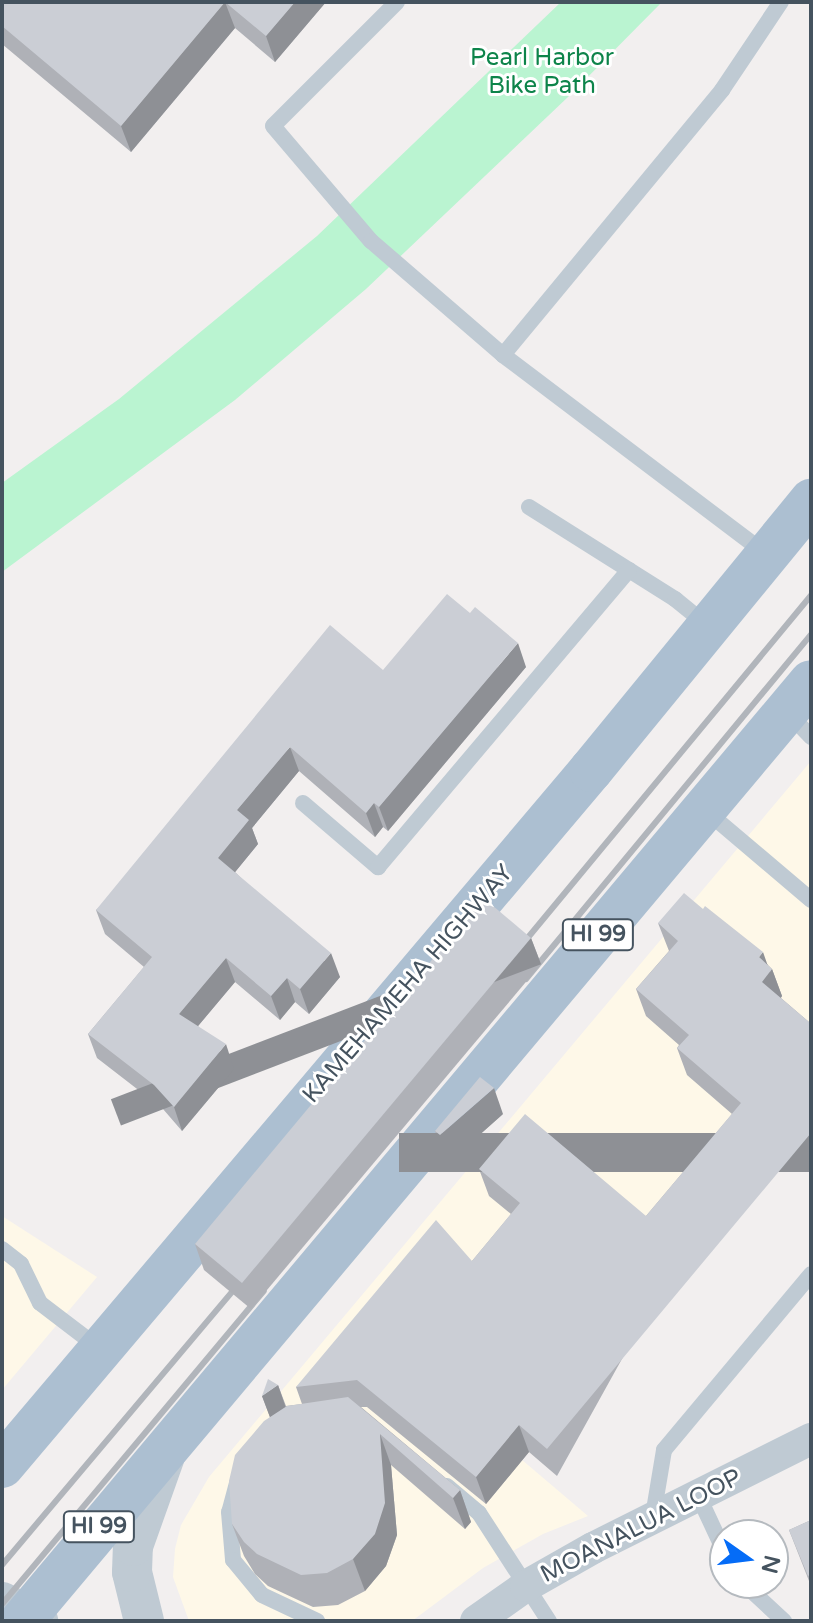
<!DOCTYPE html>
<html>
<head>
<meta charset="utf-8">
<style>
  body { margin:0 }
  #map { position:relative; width:813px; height:1623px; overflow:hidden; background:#f2efef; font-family:"Varela Round",sans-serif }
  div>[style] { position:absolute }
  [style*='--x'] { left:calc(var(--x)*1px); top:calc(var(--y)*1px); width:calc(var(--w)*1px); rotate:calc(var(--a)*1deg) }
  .commercial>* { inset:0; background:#fef8e8 }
  .green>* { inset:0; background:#baf4d1 }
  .service>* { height:16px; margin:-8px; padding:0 8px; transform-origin:8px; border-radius:8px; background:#bfcad3 }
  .minor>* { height:32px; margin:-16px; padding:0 16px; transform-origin:16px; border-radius:16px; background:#bfcad3 }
  .tertiary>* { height:40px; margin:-20px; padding:0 20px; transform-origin:20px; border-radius:20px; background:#bfcad3 }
  .primary>* { height:44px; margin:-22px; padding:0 22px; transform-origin:22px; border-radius:22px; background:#acbfd1 }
  .rail>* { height:6px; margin:-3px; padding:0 3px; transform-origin:3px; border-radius:3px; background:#b1b5bb }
  .wall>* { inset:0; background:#afb1b7 }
  .shaded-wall>* { inset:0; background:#8e9095; transform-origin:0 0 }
  .building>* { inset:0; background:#cbced5 }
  span { translate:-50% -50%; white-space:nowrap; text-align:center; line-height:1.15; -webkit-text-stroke:6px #fff; paint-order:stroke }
  .shield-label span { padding:2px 6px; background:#fff; border:2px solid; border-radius:6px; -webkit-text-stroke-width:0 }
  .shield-label { font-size:22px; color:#45535f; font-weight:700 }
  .park-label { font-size:24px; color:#0d844a }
  .street-label { font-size:24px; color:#45535f }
  .frame { position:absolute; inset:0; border:4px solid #45535f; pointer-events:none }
  .north { position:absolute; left:709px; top:1519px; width:80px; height:80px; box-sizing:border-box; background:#fff; border:2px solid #b5babf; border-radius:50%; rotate:104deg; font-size:22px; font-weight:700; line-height:32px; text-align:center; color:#45535f }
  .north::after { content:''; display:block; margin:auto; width:28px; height:36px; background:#056cf7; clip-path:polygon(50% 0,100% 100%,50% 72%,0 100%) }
</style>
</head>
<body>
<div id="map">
  <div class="commercial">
    <div style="clip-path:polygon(811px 761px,811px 1044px,487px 1430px,588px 1516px,543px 1534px,483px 1568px,412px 1621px,189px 1621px,173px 1577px,175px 1549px,181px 1525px,209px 1477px)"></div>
    <div style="clip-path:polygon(2px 1216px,97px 1277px,2px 1390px)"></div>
  </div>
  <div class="green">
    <div style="clip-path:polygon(561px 2px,662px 2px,568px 97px,366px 289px,235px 400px,2px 572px,2px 483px,119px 399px,317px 236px)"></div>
  </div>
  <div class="service">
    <div style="--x:397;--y:2;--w:175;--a:135"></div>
    <div style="--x:273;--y:126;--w:151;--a:49.6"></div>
    <div style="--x:371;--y:241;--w:174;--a:40.8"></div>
    <div style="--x:503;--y:355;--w:328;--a:37.1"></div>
    <div style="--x:503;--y:355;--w:344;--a:-50.4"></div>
    <div style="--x:722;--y:90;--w:106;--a:-56.2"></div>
    <div style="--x:529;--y:507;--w:173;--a:32.2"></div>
    <div style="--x:675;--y:599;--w:41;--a:39.1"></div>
    <div style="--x:787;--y:712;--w:35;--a:46"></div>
    <div style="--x:303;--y:803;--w:99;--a:40.5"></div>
    <div style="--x:378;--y:867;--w:389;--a:-49.8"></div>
    <div style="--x:705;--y:810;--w:139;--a:40.3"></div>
    <div style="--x:2;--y:1249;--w:24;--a:38"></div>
    <div style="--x:21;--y:1264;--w:43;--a:64"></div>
    <div style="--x:40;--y:1303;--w:74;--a:37.3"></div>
    <div style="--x:237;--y:1483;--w:30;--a:105"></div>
    <div style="--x:229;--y:1512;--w:48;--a:85.2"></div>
    <div style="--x:233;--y:1560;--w:45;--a:50.4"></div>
    <div style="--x:262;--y:1595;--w:61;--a:25.3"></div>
    <div style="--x:447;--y:1486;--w:42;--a:40.2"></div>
    <div style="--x:479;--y:1513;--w:129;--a:57.1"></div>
    <div style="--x:698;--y:1495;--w:64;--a:65"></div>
    <div style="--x:653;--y:1516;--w:67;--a:-80.5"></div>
    <div style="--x:664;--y:1450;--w:229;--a:-50.1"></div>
    <div style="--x:743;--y:1583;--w:56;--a:42.8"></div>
  </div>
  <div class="minor">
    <div style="--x:476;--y:1621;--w:61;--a:-35"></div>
    <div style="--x:526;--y:1586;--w:77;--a:-29.6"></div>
    <div style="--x:593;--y:1548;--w:244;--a:-26.6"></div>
  </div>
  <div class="tertiary">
    <div style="--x:2;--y:1602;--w:41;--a:27.8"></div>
    <div style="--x:144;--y:1621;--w:50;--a:-103.8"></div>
    <div style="--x:132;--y:1572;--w:26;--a:-88"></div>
    <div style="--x:133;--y:1546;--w:96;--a:-70.4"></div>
  </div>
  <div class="primary">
    <div style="--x:2;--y:1466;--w:912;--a:-49.76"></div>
    <div style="--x:591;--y:770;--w:348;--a:-50.7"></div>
    <div style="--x:22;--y:1621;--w:1226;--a:-49.96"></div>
  </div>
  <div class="rail">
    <div style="--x:516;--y:952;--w:463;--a:-50.4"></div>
    <div style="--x:526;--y:979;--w:447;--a:-50.4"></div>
    <div style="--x:2;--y:1565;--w:379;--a:-49.9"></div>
    <div style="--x:2;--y:1604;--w:408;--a:-50.1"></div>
  </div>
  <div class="wall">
    <div style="clip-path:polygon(2px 2px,326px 2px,275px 62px,235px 28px,131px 152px,2px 44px)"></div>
    <div style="clip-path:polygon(526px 667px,388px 831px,383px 827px,375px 837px,299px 771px,252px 828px,258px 844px,235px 872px,340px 977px,309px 1014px,295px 1002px,280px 1020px,235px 982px,198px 1026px,234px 1069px,182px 1131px,163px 1109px,97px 1058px,88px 1034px,144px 967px,105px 934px,96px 910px,383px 670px)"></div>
    <div style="clip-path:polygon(658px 923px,767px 964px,772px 969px,782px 996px,781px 998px,809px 1022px,557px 1476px,529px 1452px,486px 1504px,367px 1407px,361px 1407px,460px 1490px,471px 1522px,465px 1529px,391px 1465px,397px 1535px,386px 1566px,365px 1591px,338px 1605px,313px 1607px,268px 1586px,255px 1574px,244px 1556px,232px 1524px,270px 1417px,262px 1396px,278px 1385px,286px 1406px,302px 1404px,296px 1387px,472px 1261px,511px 1214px,489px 1196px,479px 1169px,646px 1216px,732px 1114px,687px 1075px,677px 1048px,679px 1045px,646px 1016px,636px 989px,669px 951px)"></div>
    <div style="clip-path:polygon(531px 938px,541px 964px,251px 1309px,204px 1270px,195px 1244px)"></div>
    <div style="clip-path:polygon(503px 1114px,449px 1162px,444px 1157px,435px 1131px)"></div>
    <div style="clip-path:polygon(811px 1520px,811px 1586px,789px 1530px)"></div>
  </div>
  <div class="shaded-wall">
    <div style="clip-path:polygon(225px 2px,235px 28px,131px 152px,121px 126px)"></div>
    <div style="clip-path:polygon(295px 2px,326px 2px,275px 62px,266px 36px)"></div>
    <div style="clip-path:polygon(518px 643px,526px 667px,388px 831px,379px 807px)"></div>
    <div style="clip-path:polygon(290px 747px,299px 771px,252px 828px,258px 844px,227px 882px,218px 858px,237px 810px)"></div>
    <div style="clip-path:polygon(374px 803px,383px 827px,375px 837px,366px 813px)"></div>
    <div style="left:531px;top:938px;width:28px;height:450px;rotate:69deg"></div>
    <div style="clip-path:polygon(763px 952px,770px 972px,772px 969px,782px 996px,772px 1009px,762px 982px,759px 957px)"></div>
    <div style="clip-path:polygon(331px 953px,340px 977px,309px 1014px,300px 989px)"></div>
    <div style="clip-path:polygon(226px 958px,235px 982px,188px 1038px,179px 1014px)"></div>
    <div style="clip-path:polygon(287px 978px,295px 1002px,280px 1020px,271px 996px)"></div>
    <div style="clip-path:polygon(226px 1044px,234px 1069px,182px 1131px,174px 1107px)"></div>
    <div style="clip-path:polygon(494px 1088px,503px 1114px,449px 1162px,440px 1135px)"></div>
    <div style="left:811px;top:1133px;width:39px;height:412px;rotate:90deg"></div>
    <div style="clip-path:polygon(278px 1385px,289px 1417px,274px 1428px,262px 1396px)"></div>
    <div style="clip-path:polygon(519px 1425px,529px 1452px,486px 1504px,476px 1477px)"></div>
    <div style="clip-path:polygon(380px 1434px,391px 1465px,397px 1535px,386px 1566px,365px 1591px,353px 1559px)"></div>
    <div style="clip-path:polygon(460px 1490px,471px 1522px,465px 1529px,453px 1498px)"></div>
  </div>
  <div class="building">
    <div style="clip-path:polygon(2px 2px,295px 2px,266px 36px,225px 2px,121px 126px,2px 26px)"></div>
    <div style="clip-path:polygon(447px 594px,470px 613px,475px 607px,518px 643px,379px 807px,374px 803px,366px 813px,290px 747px,237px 810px,249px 820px,218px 858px,331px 953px,300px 989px,287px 978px,271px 996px,226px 958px,179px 1014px,226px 1044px,174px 1107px,154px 1085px,88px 1034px,152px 957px,96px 910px,330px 625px,383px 670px)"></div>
    <div style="clip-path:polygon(684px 893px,703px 909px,705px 906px,763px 952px,759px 957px,772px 969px,762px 982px,809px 1022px,811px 1020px,811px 1133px,547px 1449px,519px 1425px,476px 1477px,357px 1380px,296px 1387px,436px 1220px,472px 1261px,520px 1203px,479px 1169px,525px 1114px,646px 1216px,741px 1103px,677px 1048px,689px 1035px,636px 989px,678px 941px,658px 923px)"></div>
    <div style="clip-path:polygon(486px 900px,531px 938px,242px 1283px,195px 1244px,476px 907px)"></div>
    <div style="clip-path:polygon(480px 1077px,494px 1088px,440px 1135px,435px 1131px)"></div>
    <div style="clip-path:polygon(268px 1379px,278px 1385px,262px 1396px)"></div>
    <div style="clip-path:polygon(348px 1397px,460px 1490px,453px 1498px,380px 1434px,385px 1503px,375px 1534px,353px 1559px,327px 1573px,301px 1575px,257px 1554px,244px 1542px,232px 1524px,229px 1481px,235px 1455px,264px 1421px,287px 1406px)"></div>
    <div style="clip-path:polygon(811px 1520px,811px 1574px,808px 1576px,789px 1530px)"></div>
  </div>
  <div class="shield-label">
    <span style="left:598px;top:935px">HI 99</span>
    <span style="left:99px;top:1527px">HI 99</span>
  </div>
  <div class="park-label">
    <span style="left:542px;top:72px">Pearl Harbor<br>Bike Path</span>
  </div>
  <div class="street-label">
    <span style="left:408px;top:984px;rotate:-49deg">KAMEHAMEHA HIGHWAY</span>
    <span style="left:641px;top:1526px;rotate:-27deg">MOANALUA LOOP</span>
  </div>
  <div class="frame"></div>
  <div class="north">N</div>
</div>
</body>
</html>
